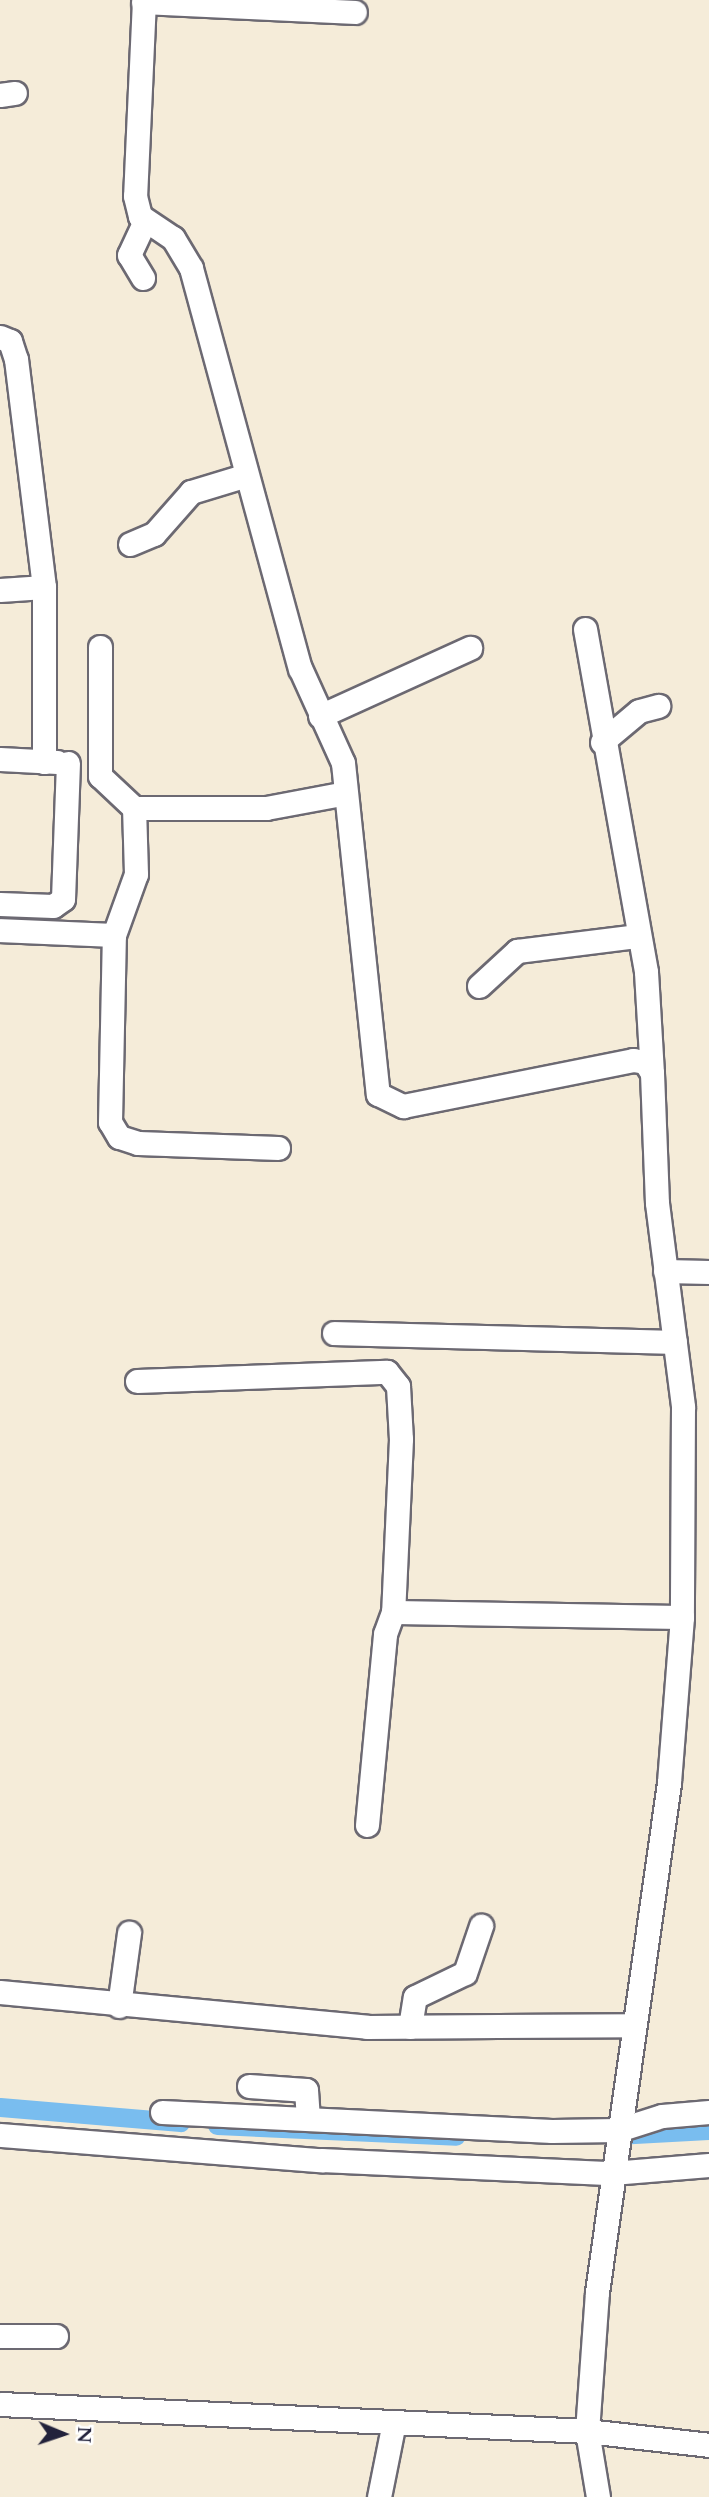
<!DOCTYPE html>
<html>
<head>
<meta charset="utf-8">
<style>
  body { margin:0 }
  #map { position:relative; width:709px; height:2497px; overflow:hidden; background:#f5ecd9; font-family:Cardo,serif }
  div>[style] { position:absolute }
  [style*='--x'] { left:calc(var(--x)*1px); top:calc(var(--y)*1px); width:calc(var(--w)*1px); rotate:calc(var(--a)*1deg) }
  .canal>* { height:19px; margin:-9.5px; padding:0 9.5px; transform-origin:9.5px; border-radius:9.5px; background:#79bdef }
  .roads { filter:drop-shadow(2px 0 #6c6972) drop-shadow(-2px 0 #6c6972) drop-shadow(0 2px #6c6972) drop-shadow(0 -2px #6c6972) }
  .minor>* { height:23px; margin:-11.5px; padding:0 11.5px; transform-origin:11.5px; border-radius:11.5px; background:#fff }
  span { translate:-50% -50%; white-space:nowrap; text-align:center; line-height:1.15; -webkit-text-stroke:6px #fff; paint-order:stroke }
  .north { position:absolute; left:28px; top:2399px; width:70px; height:70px; -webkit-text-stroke:5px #fff; paint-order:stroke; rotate:92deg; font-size:19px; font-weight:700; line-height:28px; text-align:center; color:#22223b }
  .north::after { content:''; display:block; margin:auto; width:24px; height:32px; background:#22223b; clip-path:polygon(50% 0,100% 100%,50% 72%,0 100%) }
</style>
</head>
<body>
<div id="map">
  <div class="canal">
    <div style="--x:0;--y:2107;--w:181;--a:4.8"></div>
    <div style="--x:217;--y:2125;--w:239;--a:2.6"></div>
    <div style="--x:616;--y:2135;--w:93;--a:-3.1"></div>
  </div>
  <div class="roads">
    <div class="minor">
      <div style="--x:144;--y:0;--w:196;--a:92.6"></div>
      <div style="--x:135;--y:196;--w:21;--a:76"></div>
      <div style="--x:140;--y:216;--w:40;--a:34"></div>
      <div style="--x:173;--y:238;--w:35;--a:59"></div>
      <div style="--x:191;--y:268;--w:415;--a:74.8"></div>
      <div style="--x:300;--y:668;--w:104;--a:65.6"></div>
      <div style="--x:343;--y:763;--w:333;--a:84"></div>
      <div style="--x:378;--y:1094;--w:28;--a:26"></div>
      <div style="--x:403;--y:1106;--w:235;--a:-11.3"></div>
      <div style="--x:633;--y:1060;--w:12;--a:9"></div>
      <div style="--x:645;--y:1062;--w:13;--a:58"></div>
      <div style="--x:652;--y:1073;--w:130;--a:87.8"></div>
      <div style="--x:657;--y:1203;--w:206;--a:82.7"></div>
      <div style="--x:683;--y:1407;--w:210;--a:90.3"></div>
      <div style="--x:682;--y:1617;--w:167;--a:94.5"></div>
      <div style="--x:669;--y:1783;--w:514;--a:98.05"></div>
      <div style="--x:597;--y:2292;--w:139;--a:94.1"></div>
      <div style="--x:587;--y:2431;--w:67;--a:80.5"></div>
      <div style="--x:143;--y:2;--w:212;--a:2.7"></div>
      <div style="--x:0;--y:95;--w:15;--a:-8"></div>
      <div style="--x:143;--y:278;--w:27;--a:-121"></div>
      <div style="--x:129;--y:255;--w:38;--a:-65"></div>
      <div style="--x:0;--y:337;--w:11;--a:22"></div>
      <div style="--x:10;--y:341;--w:19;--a:72"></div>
      <div style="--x:16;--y:359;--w:230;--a:83"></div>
      <div style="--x:44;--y:587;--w:44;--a:176.1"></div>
      <div style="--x:130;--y:544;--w:26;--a:-23"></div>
      <div style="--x:154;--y:534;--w:56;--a:-48.6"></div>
      <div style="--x:191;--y:492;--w:55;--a:-16.8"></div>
      <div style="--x:44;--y:587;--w:175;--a:90"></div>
      <div style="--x:585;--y:629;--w:348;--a:79.9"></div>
      <div style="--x:646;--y:972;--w:101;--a:86.6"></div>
      <div style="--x:100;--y:647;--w:129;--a:90"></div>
      <div style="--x:100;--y:776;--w:47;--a:43.3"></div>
      <div style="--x:320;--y:716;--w:165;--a:-24.4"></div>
      <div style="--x:602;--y:742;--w:48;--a:-40"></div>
      <div style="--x:639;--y:711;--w:20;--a:-15"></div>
      <div style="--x:0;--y:759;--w:57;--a:3"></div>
      <div style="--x:0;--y:904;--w:53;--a:2.2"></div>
      <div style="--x:53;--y:906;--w:12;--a:-35"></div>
      <div style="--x:63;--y:899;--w:136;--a:-87.9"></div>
      <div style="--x:0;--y:930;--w:114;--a:2.5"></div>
      <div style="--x:479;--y:986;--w:52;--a:-42.6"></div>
      <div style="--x:517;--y:951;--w:122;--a:-7.1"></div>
      <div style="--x:278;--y:1148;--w:140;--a:-178"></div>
      <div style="--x:138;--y:1143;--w:20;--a:-162"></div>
      <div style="--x:119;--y:1137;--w:17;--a:-121"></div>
      <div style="--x:110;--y:1122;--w:187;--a:-88.8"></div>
      <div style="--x:114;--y:935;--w:65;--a:-70.2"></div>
      <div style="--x:136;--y:874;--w:66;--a:-91.7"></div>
      <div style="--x:134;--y:808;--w:132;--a:0"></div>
      <div style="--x:266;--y:808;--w:81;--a:-10.6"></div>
      <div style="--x:665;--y:1271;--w:44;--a:1.3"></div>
      <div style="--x:334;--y:1333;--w:341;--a:1.5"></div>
      <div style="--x:137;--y:1381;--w:250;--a:-2.1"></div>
      <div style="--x:387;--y:1372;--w:18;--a:52"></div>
      <div style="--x:398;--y:1386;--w:53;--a:86.8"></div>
      <div style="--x:401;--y:1439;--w:173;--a:92.6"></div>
      <div style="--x:367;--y:1825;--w:192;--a:-84.6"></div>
      <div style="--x:385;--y:1634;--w:23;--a:-70"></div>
      <div style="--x:393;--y:1612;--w:289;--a:1"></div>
      <div style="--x:0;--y:1992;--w:369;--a:5.4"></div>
      <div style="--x:367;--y:2027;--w:267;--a:-0.4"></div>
      <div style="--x:119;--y:2006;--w:74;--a:-82.2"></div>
      <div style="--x:410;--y:2027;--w:30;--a:-81"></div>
      <div style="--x:415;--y:1997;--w:55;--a:-25.6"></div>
      <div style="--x:465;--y:1973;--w:50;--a:-71.2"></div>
      <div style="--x:249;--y:2086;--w:57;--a:4"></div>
      <div style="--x:306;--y:2090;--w:29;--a:86"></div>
      <div style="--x:162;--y:2112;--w:390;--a:2.8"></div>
      <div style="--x:552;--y:2131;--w:66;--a:-0.9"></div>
      <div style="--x:618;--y:2130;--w:46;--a:-17.7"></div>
      <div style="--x:662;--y:2116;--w:47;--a:-4.9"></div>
      <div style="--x:0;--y:2135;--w:322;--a:4.5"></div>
      <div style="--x:321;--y:2160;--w:291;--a:2.6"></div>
      <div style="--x:612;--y:2173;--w:97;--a:-4.7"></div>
      <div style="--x:0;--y:2336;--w:56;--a:0"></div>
      <div style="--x:0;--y:2404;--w:588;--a:2.63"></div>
      <div style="--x:587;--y:2431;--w:123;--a:6.5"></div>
      <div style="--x:379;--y:2497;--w:76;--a:-78.7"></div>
    </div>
  </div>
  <div class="north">N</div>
</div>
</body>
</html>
